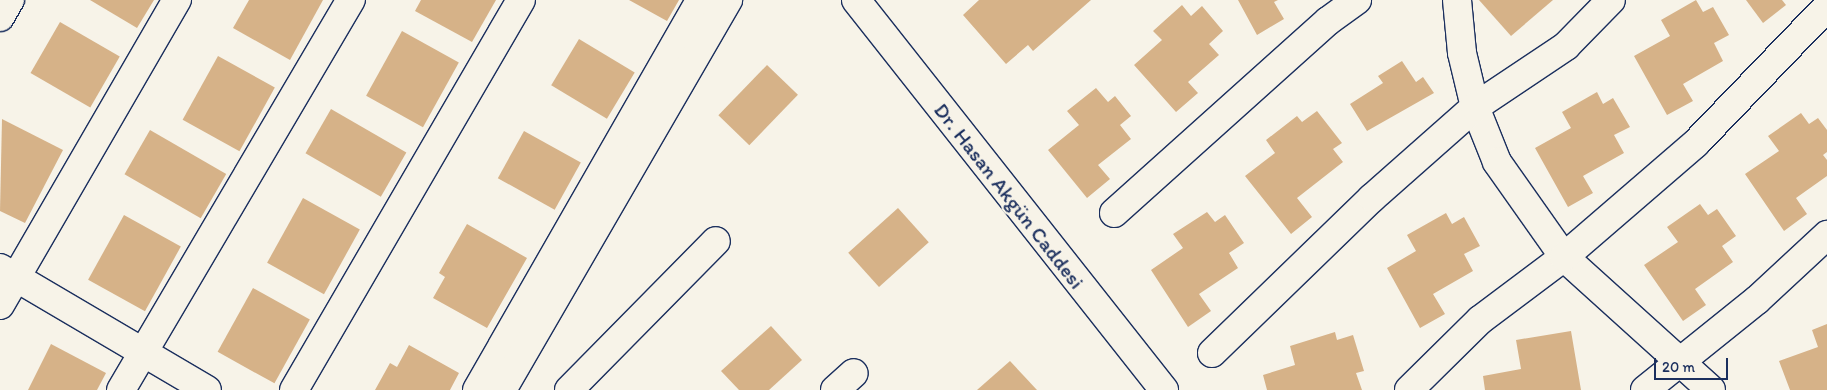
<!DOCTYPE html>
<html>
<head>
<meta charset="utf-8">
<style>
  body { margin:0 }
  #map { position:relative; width:1827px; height:390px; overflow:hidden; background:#f7f3e8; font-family:Itim,sans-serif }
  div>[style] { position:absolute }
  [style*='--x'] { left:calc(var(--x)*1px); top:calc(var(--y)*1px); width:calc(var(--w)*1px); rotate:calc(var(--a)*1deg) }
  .building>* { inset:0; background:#d6b288; transform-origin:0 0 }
  .roads { filter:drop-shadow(1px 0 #1b2f5e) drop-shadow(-1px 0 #1b2f5e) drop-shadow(0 1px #1b2f5e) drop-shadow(0 -1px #1b2f5e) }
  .minor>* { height:28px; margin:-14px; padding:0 14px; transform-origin:14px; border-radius:14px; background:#f7f3e8 }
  span { translate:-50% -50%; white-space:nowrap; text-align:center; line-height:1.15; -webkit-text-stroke:4.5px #f7f3e8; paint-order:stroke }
  .street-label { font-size:21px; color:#1b2f5e }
  .scale { position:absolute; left:1654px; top:358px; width:74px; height:22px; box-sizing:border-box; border:2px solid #1b2f5e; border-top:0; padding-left:6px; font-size:15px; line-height:18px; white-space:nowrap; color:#1b2f5e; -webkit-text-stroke:4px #f7f3e8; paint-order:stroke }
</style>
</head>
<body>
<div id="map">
  <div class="building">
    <div style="clip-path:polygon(90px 0,154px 0,137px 28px)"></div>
    <div style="clip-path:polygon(249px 0,323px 0,290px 60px,233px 28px)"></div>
    <div style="clip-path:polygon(421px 0,496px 0,472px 42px,415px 11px)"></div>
    <div style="clip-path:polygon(629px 0,679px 0,667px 21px)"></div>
    <div style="clip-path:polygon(979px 0,1091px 0,1033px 51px,1028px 45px,1006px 64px,963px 15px)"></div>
    <div style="clip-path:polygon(1238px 0,1278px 0,1274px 2px,1284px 19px,1257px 35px)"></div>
    <div style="clip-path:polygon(1479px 0,1553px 0,1511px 36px)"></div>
    <div style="clip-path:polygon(1696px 0,1703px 12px,1713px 7px,1729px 35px,1714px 43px,1723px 61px,1683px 84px,1693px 101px,1667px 115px,1634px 56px,1670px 36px,1661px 20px)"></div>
    <div style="clip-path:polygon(1746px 0,1782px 0,1786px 5px,1763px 23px)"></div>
    <div style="clip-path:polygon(1182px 5px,1191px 16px,1202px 6px,1223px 31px,1209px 44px,1219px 55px,1188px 82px,1198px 93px,1176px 112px,1134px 65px,1162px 40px,1153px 31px)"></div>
    <div style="left:60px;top:22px;width:69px;height:59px;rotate:30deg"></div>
    <div style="left:402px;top:31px;width:65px;height:74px;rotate:29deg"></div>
    <div style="left:579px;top:39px;width:65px;height:54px;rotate:31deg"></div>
    <div style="left:218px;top:56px;width:65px;height:73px;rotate:29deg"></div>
    <div style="clip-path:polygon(1402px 61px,1416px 82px,1423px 77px,1434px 93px,1367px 131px,1350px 104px,1383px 83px,1378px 76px)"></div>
    <div style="left:767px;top:65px;width:43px;height:70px;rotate:44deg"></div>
    <div style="clip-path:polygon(1096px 88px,1108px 102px,1115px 96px,1131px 116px,1120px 125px,1131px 139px,1098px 165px,1110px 179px,1087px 198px,1048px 150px,1079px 125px,1067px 111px)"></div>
    <div style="clip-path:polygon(1597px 92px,1603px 104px,1613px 98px,1630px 127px,1614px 135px,1624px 153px,1583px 176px,1593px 193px,1568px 207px,1535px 148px,1571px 128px,1562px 112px)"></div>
    <div style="left:331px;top:109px;width:87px;height:51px;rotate:30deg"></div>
    <div style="clip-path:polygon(1317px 111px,1342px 143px,1333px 149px,1343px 162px,1297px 198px,1312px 217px,1291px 234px,1245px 176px,1275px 153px,1266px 140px,1297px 116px,1302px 122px)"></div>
    <div style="clip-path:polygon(1801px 113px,1809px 124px,1818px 118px,1827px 130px,1827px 152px,1823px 155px,1827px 160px,1827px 176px,1796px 198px,1807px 214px,1784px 231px,1745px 174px,1779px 151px,1768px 136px)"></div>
    <div style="clip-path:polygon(2px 119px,63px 150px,25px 223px,0 211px)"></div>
    <div style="left:150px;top:130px;width:88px;height:51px;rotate:30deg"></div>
    <div style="left:524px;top:131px;width:65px;height:54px;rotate:29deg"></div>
    <div style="left:303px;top:198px;width:65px;height:74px;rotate:29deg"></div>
    <div style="clip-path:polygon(1700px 204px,1708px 215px,1717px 209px,1736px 236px,1722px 246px,1733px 262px,1695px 289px,1706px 305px,1683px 321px,1644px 265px,1678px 242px,1667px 227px)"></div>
    <div style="left:898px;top:208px;width:46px;height:67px;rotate:48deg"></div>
    <div style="clip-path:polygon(1207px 212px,1215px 222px,1225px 215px,1244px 243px,1229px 253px,1238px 268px,1199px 294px,1211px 311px,1188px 327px,1151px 270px,1183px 248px,1173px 234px)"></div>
    <div style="clip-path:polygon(1446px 213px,1452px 224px,1464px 217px,1480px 246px,1464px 254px,1473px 271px,1433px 294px,1445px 314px,1420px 328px,1387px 268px,1416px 251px,1407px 235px)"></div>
    <div style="left:124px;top:215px;width:65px;height:74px;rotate:29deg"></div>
    <div style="clip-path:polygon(467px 224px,527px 258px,487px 328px,433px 298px,445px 277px,439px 273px)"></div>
    <div style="left:253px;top:288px;width:65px;height:73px;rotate:29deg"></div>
    <div style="clip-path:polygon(1827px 324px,1827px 390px,1790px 390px,1779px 361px,1818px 347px,1812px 330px)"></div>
    <div style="clip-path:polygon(771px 326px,802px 360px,769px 390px,739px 390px,721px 371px)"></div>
    <div style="clip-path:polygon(1571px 331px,1581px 390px,1485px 390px,1483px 376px,1521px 369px,1516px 340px)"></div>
    <div style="clip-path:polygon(1335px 332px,1337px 340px,1353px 335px,1364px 371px,1356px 373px,1362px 390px,1267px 390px,1263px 375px,1295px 365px,1290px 346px)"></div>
    <div style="clip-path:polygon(51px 344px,106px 373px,97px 390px,28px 390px)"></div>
    <div style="clip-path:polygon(409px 345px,459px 373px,450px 390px,375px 390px,390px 363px,397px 367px)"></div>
    <div style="clip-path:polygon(1010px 361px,1037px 390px,977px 390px)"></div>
  </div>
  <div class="roads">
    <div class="minor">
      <div style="--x:856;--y:0;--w:497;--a:51.7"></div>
      <div style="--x:1457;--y:0;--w:53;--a:84.6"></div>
      <div style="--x:1462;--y:53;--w:56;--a:76.5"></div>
      <div style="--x:1475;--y:107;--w:59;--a:68.2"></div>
      <div style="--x:1497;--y:162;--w:116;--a:54.8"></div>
      <div style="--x:1564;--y:257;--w:198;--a:42.1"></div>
      <div style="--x:0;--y:17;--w:20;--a:-60"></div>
      <div style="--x:1114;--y:213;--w:288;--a:-41.9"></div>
      <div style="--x:1328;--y:21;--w:36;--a:-36"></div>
      <div style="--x:0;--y:268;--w:240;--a:30.5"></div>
      <div style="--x:0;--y:305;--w:353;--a:-59.9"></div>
      <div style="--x:1212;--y:353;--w:223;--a:-44.1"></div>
      <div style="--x:1372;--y:198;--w:137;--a:-41.5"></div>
      <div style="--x:1475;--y:107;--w:110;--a:-33.8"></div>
      <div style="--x:1566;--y:46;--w:64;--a:-45.6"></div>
      <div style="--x:121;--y:390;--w:453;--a:-59.5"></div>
      <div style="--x:294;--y:390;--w:451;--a:-59.8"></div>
      <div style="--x:477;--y:390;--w:449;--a:-60.2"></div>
      <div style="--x:502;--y:390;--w:451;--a:-59.9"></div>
      <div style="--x:569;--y:390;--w:209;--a:-45.4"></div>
      <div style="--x:835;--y:390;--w:25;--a:-42"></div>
      <div style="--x:1409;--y:390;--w:100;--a:-44.6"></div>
      <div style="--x:1480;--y:320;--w:105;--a:-36.9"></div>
      <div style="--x:1564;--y:257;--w:173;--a:-40.8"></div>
      <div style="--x:1695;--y:144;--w:190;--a:-46.1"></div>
      <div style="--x:1645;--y:390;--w:144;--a:-38.8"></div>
      <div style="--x:1757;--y:300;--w:96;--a:-42.9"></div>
    </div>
  </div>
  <div class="street-label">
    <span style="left:1009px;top:196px;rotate:52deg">Dr. Hasan Akgün Caddesi</span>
  </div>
  <div class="scale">20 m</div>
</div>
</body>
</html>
